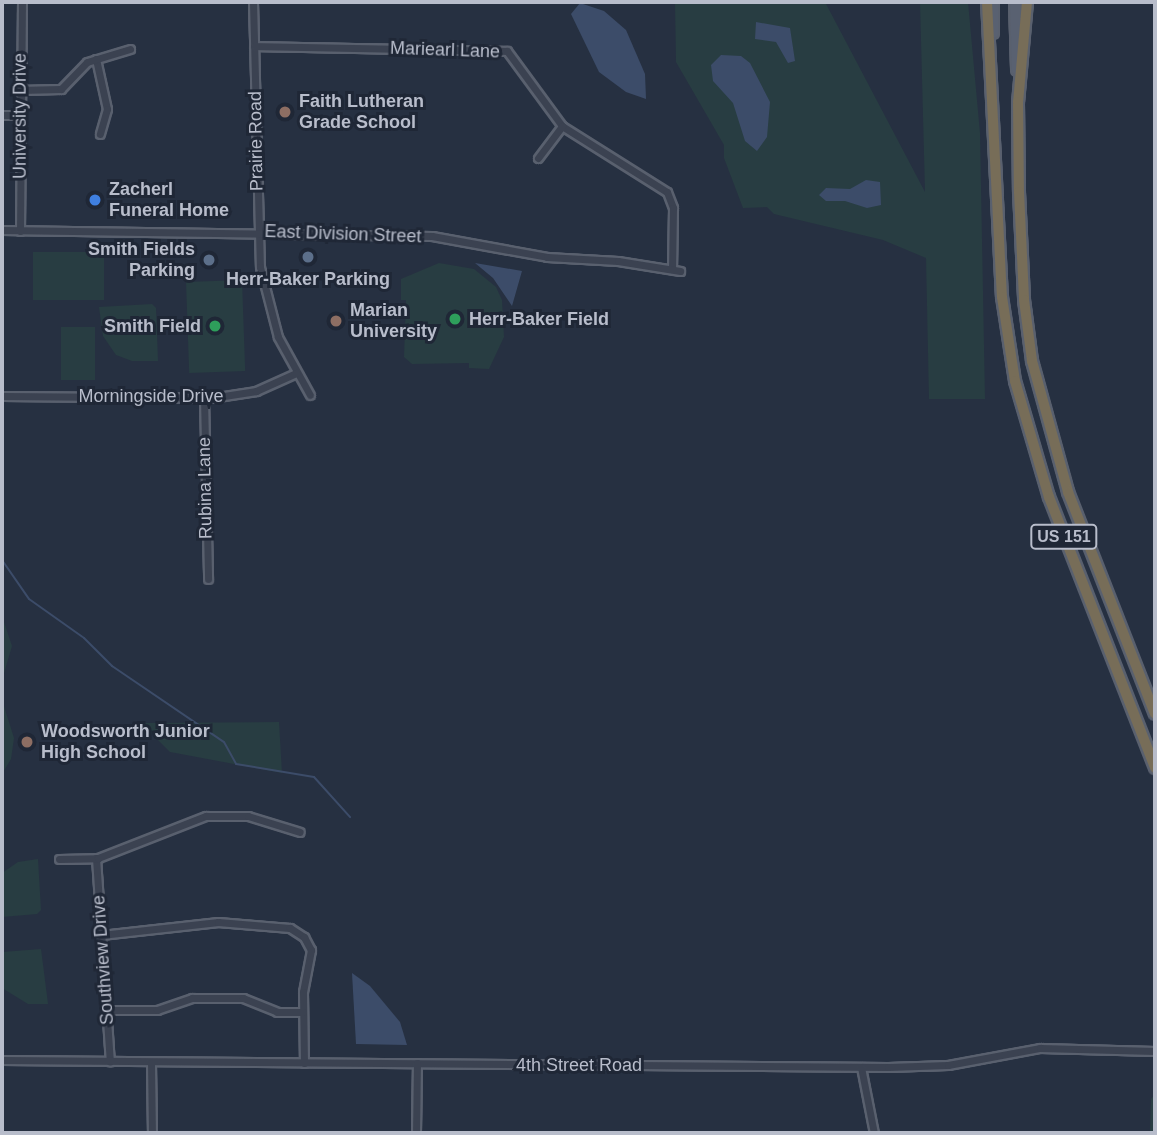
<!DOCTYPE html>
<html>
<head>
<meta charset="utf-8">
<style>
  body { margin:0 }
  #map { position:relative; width:1157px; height:1135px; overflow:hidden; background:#263041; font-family:Helvetica,sans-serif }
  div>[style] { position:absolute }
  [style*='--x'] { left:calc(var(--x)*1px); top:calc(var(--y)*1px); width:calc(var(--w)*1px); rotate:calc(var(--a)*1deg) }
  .green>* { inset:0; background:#283d42; transform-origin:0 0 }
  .water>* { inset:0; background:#3c4c69 }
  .stream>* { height:2px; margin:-1px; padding:0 1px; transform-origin:1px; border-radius:1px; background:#3c4c69 }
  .roads { filter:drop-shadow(2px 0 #59606e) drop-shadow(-2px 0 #59606e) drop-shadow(0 2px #59606e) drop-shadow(0 -2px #59606e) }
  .minor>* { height:7px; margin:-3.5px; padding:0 3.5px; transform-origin:3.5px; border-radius:3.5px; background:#3b4251 }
  .major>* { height:10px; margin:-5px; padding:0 5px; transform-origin:5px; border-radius:5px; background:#596171 }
  .highway>* { height:10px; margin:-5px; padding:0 5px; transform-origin:5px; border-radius:5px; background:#776d58 }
  .dots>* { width:19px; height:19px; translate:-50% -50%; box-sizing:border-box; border:4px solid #1f2736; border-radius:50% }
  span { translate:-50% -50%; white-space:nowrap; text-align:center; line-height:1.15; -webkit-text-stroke:6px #1f2736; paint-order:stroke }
  .shield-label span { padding:2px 5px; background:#1f2736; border:2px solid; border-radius:5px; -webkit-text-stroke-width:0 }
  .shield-label { font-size:16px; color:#b8bdcb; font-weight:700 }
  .street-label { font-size:18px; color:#b8bdcb }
  .poi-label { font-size:18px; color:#b8bdcb; font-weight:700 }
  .left { translate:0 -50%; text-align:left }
  .right { translate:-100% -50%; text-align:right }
  .frame { position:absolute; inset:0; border:4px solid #b8bdcb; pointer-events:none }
</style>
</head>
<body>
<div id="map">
  <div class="green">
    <div style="clip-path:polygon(675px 2px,825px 2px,925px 192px,920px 2px,968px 2px,980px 133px,985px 399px,929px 399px,926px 258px,883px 240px,774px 214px,767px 207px,743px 208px,724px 158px,724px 145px,676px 62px)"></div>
    <div style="left:33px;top:252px;width:71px;height:48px"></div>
    <div style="clip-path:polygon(439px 263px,474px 269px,496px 287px,502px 300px,504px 337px,489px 369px,469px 368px,469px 363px,412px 364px,404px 357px,406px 300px,401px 300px,401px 279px)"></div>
    <div style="left:242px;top:280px;width:91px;height:56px;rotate:88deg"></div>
    <div style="clip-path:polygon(152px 304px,156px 308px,158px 361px,132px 361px,116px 355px,103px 336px,99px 307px)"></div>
    <div style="left:61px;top:327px;width:34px;height:53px"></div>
    <div style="clip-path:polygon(2px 616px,12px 646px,2px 680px)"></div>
    <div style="clip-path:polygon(3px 703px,14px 738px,11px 759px,2px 774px)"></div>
    <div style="clip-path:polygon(279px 722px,282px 773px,170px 752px,141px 723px)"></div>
    <div style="clip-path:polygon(38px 859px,41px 910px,37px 914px,2px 917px,2px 873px,18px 862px)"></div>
    <div style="clip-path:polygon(41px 949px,48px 1004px,28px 1004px,2px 988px,2px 952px)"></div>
    <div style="clip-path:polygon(1155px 1094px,1155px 1133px,1150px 1133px,1151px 1099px)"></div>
  </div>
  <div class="water">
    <div style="clip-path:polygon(580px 3px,604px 11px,626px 30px,645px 74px,646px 99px,626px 92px,599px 72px,571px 14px)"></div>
    <div style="clip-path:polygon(756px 22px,790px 28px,795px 61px,788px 63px,776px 42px,755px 39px)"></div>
    <div style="clip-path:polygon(721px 55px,741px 56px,750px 63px,770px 102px,767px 137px,757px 151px,745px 141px,733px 103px,713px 81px,711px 65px)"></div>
    <div style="clip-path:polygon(866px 180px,880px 182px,881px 205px,867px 208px,845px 201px,826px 201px,819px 195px,826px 188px,850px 189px)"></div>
    <div style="clip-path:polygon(475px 263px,522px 271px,512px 306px,493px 278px)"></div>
    <div style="clip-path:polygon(352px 973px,370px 986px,400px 1022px,407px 1045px,356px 1044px)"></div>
  </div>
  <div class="stream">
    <div style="--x:2;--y:560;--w:47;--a:55.3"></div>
    <div style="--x:29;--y:599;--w:67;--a:35.3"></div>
    <div style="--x:84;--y:638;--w:40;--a:45"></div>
    <div style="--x:112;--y:666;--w:135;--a:34.2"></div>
    <div style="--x:224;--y:742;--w:25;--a:61"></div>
    <div style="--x:236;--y:764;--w:79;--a:9.5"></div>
    <div style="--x:314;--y:777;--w:54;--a:48"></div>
  </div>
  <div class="roads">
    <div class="minor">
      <div style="--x:253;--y:2;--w:265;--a:88.5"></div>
      <div style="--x:260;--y:267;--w:72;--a:75.6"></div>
      <div style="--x:278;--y:337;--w:66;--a:61.1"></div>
      <div style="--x:254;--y:46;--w:253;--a:1.1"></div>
      <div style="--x:507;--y:51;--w:93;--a:53.7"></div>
      <div style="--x:562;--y:126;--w:124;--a:32.2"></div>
      <div style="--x:667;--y:192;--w:17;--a:69"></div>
      <div style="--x:673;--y:208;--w:61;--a:90.9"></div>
      <div style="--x:96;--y:59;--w:51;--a:77.6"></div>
      <div style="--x:107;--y:109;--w:26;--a:106"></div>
      <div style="--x:19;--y:90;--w:42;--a:-1.4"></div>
      <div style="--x:61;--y:89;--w:37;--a:-46"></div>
      <div style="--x:87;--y:62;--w:45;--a:-16.8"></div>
      <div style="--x:2;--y:115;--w:18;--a:0"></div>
      <div style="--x:538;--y:158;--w:40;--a:-53"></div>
      <div style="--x:2;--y:230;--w:430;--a:0.8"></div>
      <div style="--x:432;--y:236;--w:117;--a:10.3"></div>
      <div style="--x:547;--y:257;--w:71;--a:3.2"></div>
      <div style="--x:618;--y:261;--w:63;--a:9.2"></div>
      <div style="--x:20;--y:231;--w:229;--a:-89.5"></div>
      <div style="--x:2;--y:396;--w:209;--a:0.5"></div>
      <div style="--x:211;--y:398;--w:46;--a:-8.8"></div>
      <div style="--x:256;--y:391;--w:44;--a:-24.2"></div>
      <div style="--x:204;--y:398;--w:181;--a:88.7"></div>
      <div style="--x:96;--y:858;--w:204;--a:86.1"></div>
      <div style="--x:59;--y:859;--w:39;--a:-1"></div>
      <div style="--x:98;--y:858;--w:116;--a:-21.3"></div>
      <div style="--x:206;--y:816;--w:42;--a:0"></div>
      <div style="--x:248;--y:816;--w:54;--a:17.1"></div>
      <div style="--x:101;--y:935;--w:118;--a:-6.3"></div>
      <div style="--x:218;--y:922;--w:72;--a:4.8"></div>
      <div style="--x:290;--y:928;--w:17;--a:33"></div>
      <div style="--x:304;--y:937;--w:15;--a:62"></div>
      <div style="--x:311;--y:950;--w:43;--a:100.8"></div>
      <div style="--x:303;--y:992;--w:71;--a:89.2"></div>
      <div style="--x:106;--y:1010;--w:51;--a:0"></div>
      <div style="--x:157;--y:1010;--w:37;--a:-19"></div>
      <div style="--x:192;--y:998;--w:51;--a:0"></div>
      <div style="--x:243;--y:998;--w:37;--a:22"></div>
      <div style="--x:277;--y:1012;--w:26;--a:0"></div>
      <div style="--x:2;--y:1060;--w:886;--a:0.45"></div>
      <div style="--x:888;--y:1067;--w:60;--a:-1.9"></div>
      <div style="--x:948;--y:1065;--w:94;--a:-10.5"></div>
      <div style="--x:1040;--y:1048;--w:115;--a:1.5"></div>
      <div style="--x:151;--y:1063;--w:70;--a:89.2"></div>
      <div style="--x:861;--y:1067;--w:67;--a:78.9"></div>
      <div style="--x:416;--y:1133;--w:70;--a:-89.2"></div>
    </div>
    <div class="major">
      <div style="--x:993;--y:2;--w:31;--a:90"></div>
      <div style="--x:1015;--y:2;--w:68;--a:88.3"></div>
    </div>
    <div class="highway">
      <div style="--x:987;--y:2;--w:295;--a:87.1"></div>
      <div style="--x:1002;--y:297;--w:85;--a:81.2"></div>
      <div style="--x:1015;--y:381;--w:121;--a:73.7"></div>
      <div style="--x:1049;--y:497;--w:291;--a:68.6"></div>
      <div style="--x:1027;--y:2;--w:100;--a:95.1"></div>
      <div style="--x:1018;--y:102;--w:90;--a:89.4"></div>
      <div style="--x:1019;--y:192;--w:108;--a:87.3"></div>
      <div style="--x:1024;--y:300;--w:62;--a:82.5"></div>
      <div style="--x:1032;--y:361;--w:136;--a:74.6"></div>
      <div style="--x:1068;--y:492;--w:238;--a:68.6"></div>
    </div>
  </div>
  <div class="dots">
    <div style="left:285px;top:112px;background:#8d6e63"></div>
    <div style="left:95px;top:200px;background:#3f7fe0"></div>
    <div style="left:308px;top:257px;background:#5c6f8a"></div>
    <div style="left:209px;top:260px;background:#5c6f8a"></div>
    <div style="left:455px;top:319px;background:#2e9e5b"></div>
    <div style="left:336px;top:321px;background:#8d6e63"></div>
    <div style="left:215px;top:326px;background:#2e9e5b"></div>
    <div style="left:27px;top:742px;background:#8d6e63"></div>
  </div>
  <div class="shield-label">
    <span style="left:1064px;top:537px">US 151</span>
  </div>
  <div class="street-label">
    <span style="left:445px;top:50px;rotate:2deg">Mariearl Lane</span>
    <span style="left:20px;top:116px;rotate:-90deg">University Drive</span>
    <span style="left:256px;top:141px;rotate:-91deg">Prairie Road</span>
    <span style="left:343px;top:234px;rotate:2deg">East Division Street</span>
    <span style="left:151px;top:396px">Morningside Drive</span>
    <span style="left:205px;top:488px;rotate:-91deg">Rubina Lane</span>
    <span style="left:103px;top:960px;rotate:-94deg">Southview Drive</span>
    <span style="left:579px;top:1065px">4th Street Road</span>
  </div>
  <div class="poi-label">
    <span class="left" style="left:299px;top:112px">Faith Lutheran<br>Grade School</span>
    <span class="left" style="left:109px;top:200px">Zacherl<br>Funeral Home</span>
    <span class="right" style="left:195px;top:260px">Smith Fields<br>Parking</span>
    <span style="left:308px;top:279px">Herr-Baker Parking</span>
    <span class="left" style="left:350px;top:321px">Marian<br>University</span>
    <span class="left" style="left:469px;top:319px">Herr-Baker Field</span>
    <span class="right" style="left:201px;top:326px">Smith Field</span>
    <span class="left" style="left:41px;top:742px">Woodsworth Junior<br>High School</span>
  </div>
  <div class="frame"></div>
</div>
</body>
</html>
